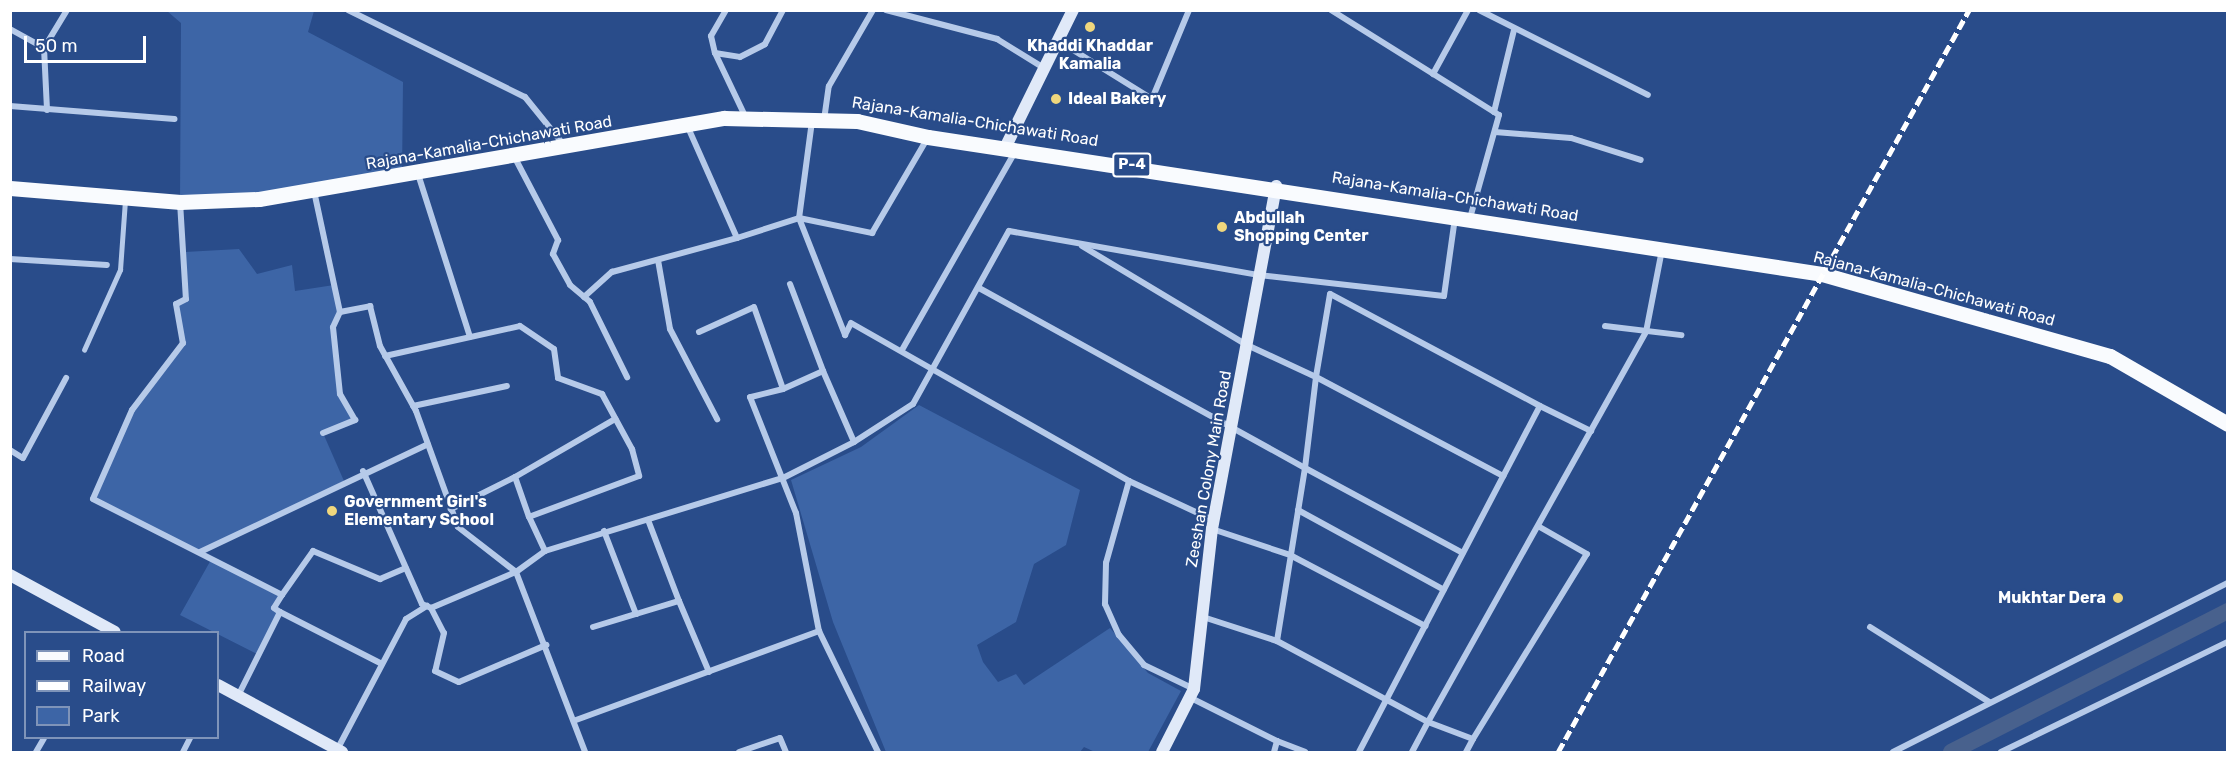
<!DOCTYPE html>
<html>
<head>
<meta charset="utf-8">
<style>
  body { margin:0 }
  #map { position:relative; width:2238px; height:763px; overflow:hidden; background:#294c8a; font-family:Rubik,sans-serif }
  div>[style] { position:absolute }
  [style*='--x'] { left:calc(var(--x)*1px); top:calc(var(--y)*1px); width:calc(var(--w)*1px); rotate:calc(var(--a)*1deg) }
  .green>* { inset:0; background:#3d65a6 }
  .canal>* { height:16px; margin:-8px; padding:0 8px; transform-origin:8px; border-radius:8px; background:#48618d }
  .lane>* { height:4.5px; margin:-2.25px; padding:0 2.25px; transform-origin:2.25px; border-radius:2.25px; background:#b6cae9 }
  .street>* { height:6px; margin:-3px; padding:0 3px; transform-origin:3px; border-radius:3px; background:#b6cae9 }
  .secondary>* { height:12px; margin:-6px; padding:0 6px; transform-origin:6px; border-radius:6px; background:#e0e9f8 }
  .primary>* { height:15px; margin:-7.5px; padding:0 7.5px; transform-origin:7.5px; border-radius:7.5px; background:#f9fbfe }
  .rail>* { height:4.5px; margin-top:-2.25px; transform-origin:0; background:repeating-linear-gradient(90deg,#fff 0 10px,transparent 0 14.5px) }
  .dots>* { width:16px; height:16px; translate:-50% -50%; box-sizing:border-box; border:3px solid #294c8a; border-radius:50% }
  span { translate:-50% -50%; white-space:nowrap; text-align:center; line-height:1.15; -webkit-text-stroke:4.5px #294c8a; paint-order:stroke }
  .shield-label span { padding:2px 4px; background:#294c8a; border:2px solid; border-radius:4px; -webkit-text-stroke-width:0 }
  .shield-label { font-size:15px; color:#fff; font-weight:700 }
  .poi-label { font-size:16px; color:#fff; font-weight:700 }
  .left { translate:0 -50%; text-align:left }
  .right { translate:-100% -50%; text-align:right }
  .street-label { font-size:16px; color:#fff }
  .frame { position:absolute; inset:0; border:12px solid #fff; pointer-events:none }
  .legend { position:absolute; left:24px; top:631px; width:195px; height:108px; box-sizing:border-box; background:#294c8a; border:2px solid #7f94b9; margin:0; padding:8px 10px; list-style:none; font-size:18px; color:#fff }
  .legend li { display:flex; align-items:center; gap:12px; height:30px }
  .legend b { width:30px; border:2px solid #7f94b9 }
  .scale { position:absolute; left:24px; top:36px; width:122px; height:27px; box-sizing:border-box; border:3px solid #fff; border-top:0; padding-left:8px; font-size:18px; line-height:21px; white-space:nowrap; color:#fff; -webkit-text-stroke:4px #294c8a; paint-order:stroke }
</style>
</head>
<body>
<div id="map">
  <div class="green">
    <div style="clip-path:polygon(167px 11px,314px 11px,308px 32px,403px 82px,402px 176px,180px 202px,181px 23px)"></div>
    <div style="clip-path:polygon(239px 249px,257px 274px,292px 265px,295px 291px,334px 285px,340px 312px,333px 327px,340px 394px,355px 420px,323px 433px,344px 481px,200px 552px,93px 499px,132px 410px,183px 343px,176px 304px,186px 299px,185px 252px)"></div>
    <div style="clip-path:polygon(919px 405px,1080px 490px,1066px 545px,1034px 564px,1016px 622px,977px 645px,983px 662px,998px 682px,1016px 674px,1024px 685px,1110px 628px,1148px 673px,1181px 691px,1148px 752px,1095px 752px,1084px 747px,1080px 752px,886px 752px,833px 622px,791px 480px,861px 447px)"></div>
    <div style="clip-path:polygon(212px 558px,282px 595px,274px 607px,280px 612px,259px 655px,180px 615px)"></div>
  </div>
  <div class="canal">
    <div style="--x:1951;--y:752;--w:311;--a:-27"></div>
  </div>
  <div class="lane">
    <div style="--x:84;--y:350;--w:88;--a:-65.8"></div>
    <div style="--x:120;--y:270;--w:70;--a:-85.9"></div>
  </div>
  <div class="street">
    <div style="--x:348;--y:10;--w:197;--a:26.2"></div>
    <div style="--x:525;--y:97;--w:60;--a:51"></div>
    <div style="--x:726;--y:10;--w:30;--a:120"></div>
    <div style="--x:711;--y:36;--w:17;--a:77"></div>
    <div style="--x:715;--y:53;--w:25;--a:9"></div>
    <div style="--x:740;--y:57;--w:28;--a:-27"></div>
    <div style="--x:765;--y:44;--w:38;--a:-62"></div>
    <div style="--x:886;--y:10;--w:115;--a:14.6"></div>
    <div style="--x:997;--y:39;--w:55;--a:31.7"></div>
    <div style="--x:1331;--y:10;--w:198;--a:32"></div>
    <div style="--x:1499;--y:115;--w:107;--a:105.7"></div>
    <div style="--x:1479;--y:10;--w:189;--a:26.7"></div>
    <div style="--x:10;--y:29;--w:39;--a:29"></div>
    <div style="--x:44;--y:48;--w:44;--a:-58.8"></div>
    <div style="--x:1057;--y:40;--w:112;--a:31.8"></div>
    <div style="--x:1152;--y:99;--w:96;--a:-67.4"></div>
    <div style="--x:44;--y:48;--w:62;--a:87.2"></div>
    <div style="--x:715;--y:53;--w:72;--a:64.5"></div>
    <div style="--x:1433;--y:74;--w:73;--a:-61.3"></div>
    <div style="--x:10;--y:106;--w:165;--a:4.5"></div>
    <div style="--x:1494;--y:112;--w:84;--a:-76.3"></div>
    <div style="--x:824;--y:120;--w:34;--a:-82"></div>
    <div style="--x:829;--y:86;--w:88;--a:-59.9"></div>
    <div style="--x:812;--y:121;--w:98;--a:97.6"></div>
    <div style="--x:799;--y:218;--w:126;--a:68.5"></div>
    <div style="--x:845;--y:335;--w:13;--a:-63"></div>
    <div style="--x:851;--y:323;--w:320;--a:29.6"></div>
    <div style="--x:1129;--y:481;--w:93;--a:24.9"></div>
    <div style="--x:1495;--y:132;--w:76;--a:4.5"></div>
    <div style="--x:1571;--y:138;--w:73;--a:17.4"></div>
    <div style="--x:515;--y:158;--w:93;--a:62.3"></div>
    <div style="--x:558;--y:240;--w:15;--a:110"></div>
    <div style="--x:553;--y:254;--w:35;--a:61"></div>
    <div style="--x:570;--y:285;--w:26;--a:40"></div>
    <div style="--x:590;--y:302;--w:84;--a:63.7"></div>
    <div style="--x:418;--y:174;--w:171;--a:72.3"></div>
    <div style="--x:314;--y:191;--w:124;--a:77.9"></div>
    <div style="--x:340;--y:312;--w:31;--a:-11"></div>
    <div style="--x:370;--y:306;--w:41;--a:76"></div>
    <div style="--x:380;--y:346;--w:74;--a:61"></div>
    <div style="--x:416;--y:411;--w:123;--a:70.1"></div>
    <div style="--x:458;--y:527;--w:73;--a:37.8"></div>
    <div style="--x:516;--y:572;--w:193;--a:69"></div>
    <div style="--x:180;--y:202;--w:97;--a:86.5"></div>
    <div style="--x:186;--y:299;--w:11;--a:153"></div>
    <div style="--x:176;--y:304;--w:40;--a:80"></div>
    <div style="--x:183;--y:343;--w:84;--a:127.3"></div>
    <div style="--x:132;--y:410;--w:97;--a:113.7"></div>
    <div style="--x:93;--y:499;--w:212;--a:26.9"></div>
    <div style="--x:282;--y:595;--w:15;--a:122"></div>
    <div style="--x:274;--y:608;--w:7;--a:34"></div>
    <div style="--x:737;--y:238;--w:65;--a:-17.9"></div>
    <div style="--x:799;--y:218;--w:75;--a:11.6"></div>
    <div style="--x:872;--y:233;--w:111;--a:-59.7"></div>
    <div style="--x:1082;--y:246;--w:192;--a:31"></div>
    <div style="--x:1247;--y:345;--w:76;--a:24.9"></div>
    <div style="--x:1316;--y:377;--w:92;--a:96.9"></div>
    <div style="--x:1305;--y:468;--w:179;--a:28.3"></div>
    <div style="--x:10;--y:259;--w:97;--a:3.5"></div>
    <div style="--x:658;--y:260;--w:70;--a:80.1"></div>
    <div style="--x:670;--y:329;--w:102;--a:62.4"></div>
    <div style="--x:790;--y:284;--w:93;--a:69.2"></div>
    <div style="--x:979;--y:288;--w:372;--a:28.9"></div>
    <div style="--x:1305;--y:468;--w:175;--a:99.2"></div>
    <div style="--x:1277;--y:641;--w:171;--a:28.2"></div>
    <div style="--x:1428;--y:722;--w:447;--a:-60.8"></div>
    <div style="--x:1646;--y:332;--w:84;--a:-79"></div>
    <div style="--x:584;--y:297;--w:38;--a:-42"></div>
    <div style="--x:612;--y:272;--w:130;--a:-15.2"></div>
    <div style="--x:737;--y:238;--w:124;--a:-113.9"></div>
    <div style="--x:1605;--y:326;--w:77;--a:6.8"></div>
    <div style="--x:699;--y:332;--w:60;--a:-24.4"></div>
    <div style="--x:754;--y:307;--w:87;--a:70.5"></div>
    <div style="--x:783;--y:389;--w:34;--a:166"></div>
    <div style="--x:750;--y:397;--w:125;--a:68.4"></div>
    <div style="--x:796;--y:513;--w:120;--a:79"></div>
    <div style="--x:819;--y:631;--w:135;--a:64"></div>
    <div style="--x:902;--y:350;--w:230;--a:-60.3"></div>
    <div style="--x:385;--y:356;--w:138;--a:-12.5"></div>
    <div style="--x:520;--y:326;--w:41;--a:34.1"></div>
    <div style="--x:554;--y:349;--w:29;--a:82"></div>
    <div style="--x:558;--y:378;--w:47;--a:20"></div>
    <div style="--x:602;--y:394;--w:63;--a:61.4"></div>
    <div style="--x:632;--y:449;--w:28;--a:75"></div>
    <div style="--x:639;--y:476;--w:117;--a:159.6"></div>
    <div style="--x:529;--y:517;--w:42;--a:-109.3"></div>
    <div style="--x:515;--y:477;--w:72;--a:153.4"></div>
    <div style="--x:783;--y:389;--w:44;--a:-24.2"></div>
    <div style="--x:823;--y:371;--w:77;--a:66.4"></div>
    <div style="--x:413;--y:406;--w:96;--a:-12"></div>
    <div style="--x:1540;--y:406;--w:57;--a:26.1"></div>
    <div style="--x:323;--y:433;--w:35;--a:-22"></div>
    <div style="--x:355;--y:420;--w:30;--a:-120"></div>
    <div style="--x:340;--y:394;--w:67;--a:-96"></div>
    <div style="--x:333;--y:327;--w:17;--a:-65"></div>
    <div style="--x:10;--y:450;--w:15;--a:32"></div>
    <div style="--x:23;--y:458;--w:91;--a:-61.7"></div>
    <div style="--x:363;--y:471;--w:145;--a:66.1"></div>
    <div style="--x:422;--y:604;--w:10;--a:24"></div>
    <div style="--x:431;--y:608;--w:92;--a:-23"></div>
    <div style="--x:516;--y:572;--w:36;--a:-36"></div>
    <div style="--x:545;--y:551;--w:38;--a:-115"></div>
    <div style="--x:515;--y:477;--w:116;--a:-30.1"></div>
    <div style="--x:1129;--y:481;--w:85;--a:105.7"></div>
    <div style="--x:1106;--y:563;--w:41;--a:91.4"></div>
    <div style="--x:1105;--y:604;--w:34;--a:66"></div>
    <div style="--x:1119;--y:635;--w:39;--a:50"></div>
    <div style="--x:1144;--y:665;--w:55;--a:25.6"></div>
    <div style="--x:1298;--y:510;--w:166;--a:28.7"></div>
    <div style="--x:1212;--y:529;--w:82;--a:18.4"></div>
    <div style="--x:1290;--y:555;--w:153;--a:27.7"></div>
    <div style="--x:545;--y:551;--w:249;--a:-17.1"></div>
    <div style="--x:783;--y:478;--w:80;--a:-26.9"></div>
    <div style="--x:854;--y:442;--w:70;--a:-32.8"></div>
    <div style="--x:913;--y:404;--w:198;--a:-61"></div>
    <div style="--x:1009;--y:231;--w:254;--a:10"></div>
    <div style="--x:1259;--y:275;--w:186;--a:6.5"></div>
    <div style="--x:1444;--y:296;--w:79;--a:-82"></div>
    <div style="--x:200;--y:552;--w:252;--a:-25.3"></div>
    <div style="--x:282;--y:595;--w:54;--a:-54.8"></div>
    <div style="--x:313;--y:551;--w:73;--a:22.7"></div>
    <div style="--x:380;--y:579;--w:28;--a:-23"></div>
    <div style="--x:679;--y:601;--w:77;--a:67.1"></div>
    <div style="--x:431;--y:608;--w:28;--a:63"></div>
    <div style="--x:444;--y:633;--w:39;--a:103"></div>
    <div style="--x:435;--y:671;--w:26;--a:25"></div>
    <div style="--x:459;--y:682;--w:95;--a:-23"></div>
    <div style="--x:636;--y:614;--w:45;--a:-16.8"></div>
    <div style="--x:679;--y:601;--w:87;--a:-110.9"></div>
    <div style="--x:1203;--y:617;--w:78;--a:18"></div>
    <div style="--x:593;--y:627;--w:45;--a:-16.8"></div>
    <div style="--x:636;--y:614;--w:89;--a:-111.1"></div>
    <div style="--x:1870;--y:627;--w:141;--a:32.2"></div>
    <div style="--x:238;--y:696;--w:94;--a:-63.4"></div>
    <div style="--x:280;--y:612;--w:114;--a:27"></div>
    <div style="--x:1191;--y:698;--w:96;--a:26.6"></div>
    <div style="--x:1277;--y:741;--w:11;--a:105"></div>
    <div style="--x:576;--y:720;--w:259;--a:-20.1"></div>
    <div style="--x:1473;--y:739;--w:217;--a:-58.4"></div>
    <div style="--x:1587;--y:554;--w:56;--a:-150.3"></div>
    <div style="--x:1277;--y:741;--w:30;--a:21"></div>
    <div style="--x:337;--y:750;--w:148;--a:-62.2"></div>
    <div style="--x:406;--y:619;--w:25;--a:-32"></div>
    <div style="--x:36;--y:752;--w:16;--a:-60"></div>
    <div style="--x:183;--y:752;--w:16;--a:-63"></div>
    <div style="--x:739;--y:752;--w:43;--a:-18.9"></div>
    <div style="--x:780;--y:738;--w:15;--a:67"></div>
    <div style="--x:1359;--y:752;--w:390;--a:-62.4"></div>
    <div style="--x:1540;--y:406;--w:238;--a:-151.9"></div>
    <div style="--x:1330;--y:294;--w:84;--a:99.6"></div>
    <div style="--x:1316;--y:377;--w:212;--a:27.9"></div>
    <div style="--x:1412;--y:752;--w:34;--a:-62"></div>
    <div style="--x:1428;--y:722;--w:48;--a:20.7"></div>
    <div style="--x:1473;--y:739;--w:15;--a:118"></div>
    <div style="--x:1893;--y:752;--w:375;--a:-26.8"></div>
    <div style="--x:2001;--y:752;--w:252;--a:-25.9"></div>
  </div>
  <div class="secondary">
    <div style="--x:1006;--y:146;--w:152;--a:-63.8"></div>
    <div style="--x:10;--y:575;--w:119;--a:28.5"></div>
    <div style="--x:218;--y:685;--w:141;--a:28.4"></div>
    <div style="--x:1162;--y:752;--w:71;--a:-63.1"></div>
    <div style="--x:1194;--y:689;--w:161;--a:-83.6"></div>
    <div style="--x:1212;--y:529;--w:349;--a:-79.4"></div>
  </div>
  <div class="primary">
    <div style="--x:10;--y:188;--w:171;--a:4.7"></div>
    <div style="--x:180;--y:202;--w:79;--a:-2.2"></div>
    <div style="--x:259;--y:199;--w:472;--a:-9.9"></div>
    <div style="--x:724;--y:118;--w:133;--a:1.3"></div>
    <div style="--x:857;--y:121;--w:73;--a:12.7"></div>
    <div style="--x:928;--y:137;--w:904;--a:8.71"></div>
    <div style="--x:1822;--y:274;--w:299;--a:15.9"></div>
    <div style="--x:2110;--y:356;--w:136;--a:30"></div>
  </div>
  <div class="rail">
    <div style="--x:1558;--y:752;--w:848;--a:-61.02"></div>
  </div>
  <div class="dots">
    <div style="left:1090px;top:27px;background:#f0d77d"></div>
    <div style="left:1056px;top:99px;background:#f0d77d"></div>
    <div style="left:1222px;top:227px;background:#f0d77d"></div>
    <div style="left:332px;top:511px;background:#f0d77d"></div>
    <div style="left:2118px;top:598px;background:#f0d77d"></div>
  </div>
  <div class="shield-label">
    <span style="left:1132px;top:165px">P-4</span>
  </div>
  <div class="poi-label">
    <span style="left:1090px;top:55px">Khaddi Khaddar<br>Kamalia</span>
    <span class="left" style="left:1068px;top:99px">Ideal Bakery</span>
    <span class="left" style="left:1234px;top:227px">Abdullah<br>Shopping Center</span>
    <span class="left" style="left:344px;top:511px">Government Girl's<br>Elementary School</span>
    <span class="right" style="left:2106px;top:598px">Mukhtar Dera</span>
  </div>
  <div class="street-label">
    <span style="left:975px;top:122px;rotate:9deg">Rajana-Kamalia-Chichawati Road</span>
    <span style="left:489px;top:143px;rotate:-10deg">Rajana-Kamalia-Chichawati Road</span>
    <span style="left:1455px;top:197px;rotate:9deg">Rajana-Kamalia-Chichawati Road</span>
    <span style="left:1934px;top:289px;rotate:15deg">Rajana-Kamalia-Chichawati Road</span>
    <span style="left:1209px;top:469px;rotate:-80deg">Zeeshan Colony Main Road</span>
  </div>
  <div class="frame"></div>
  <ul class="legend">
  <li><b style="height:8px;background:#f9fbfe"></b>Road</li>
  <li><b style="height:8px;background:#fff"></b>Railway</li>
  <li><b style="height:16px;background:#3d65a6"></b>Park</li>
  </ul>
  <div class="scale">50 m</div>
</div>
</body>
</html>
